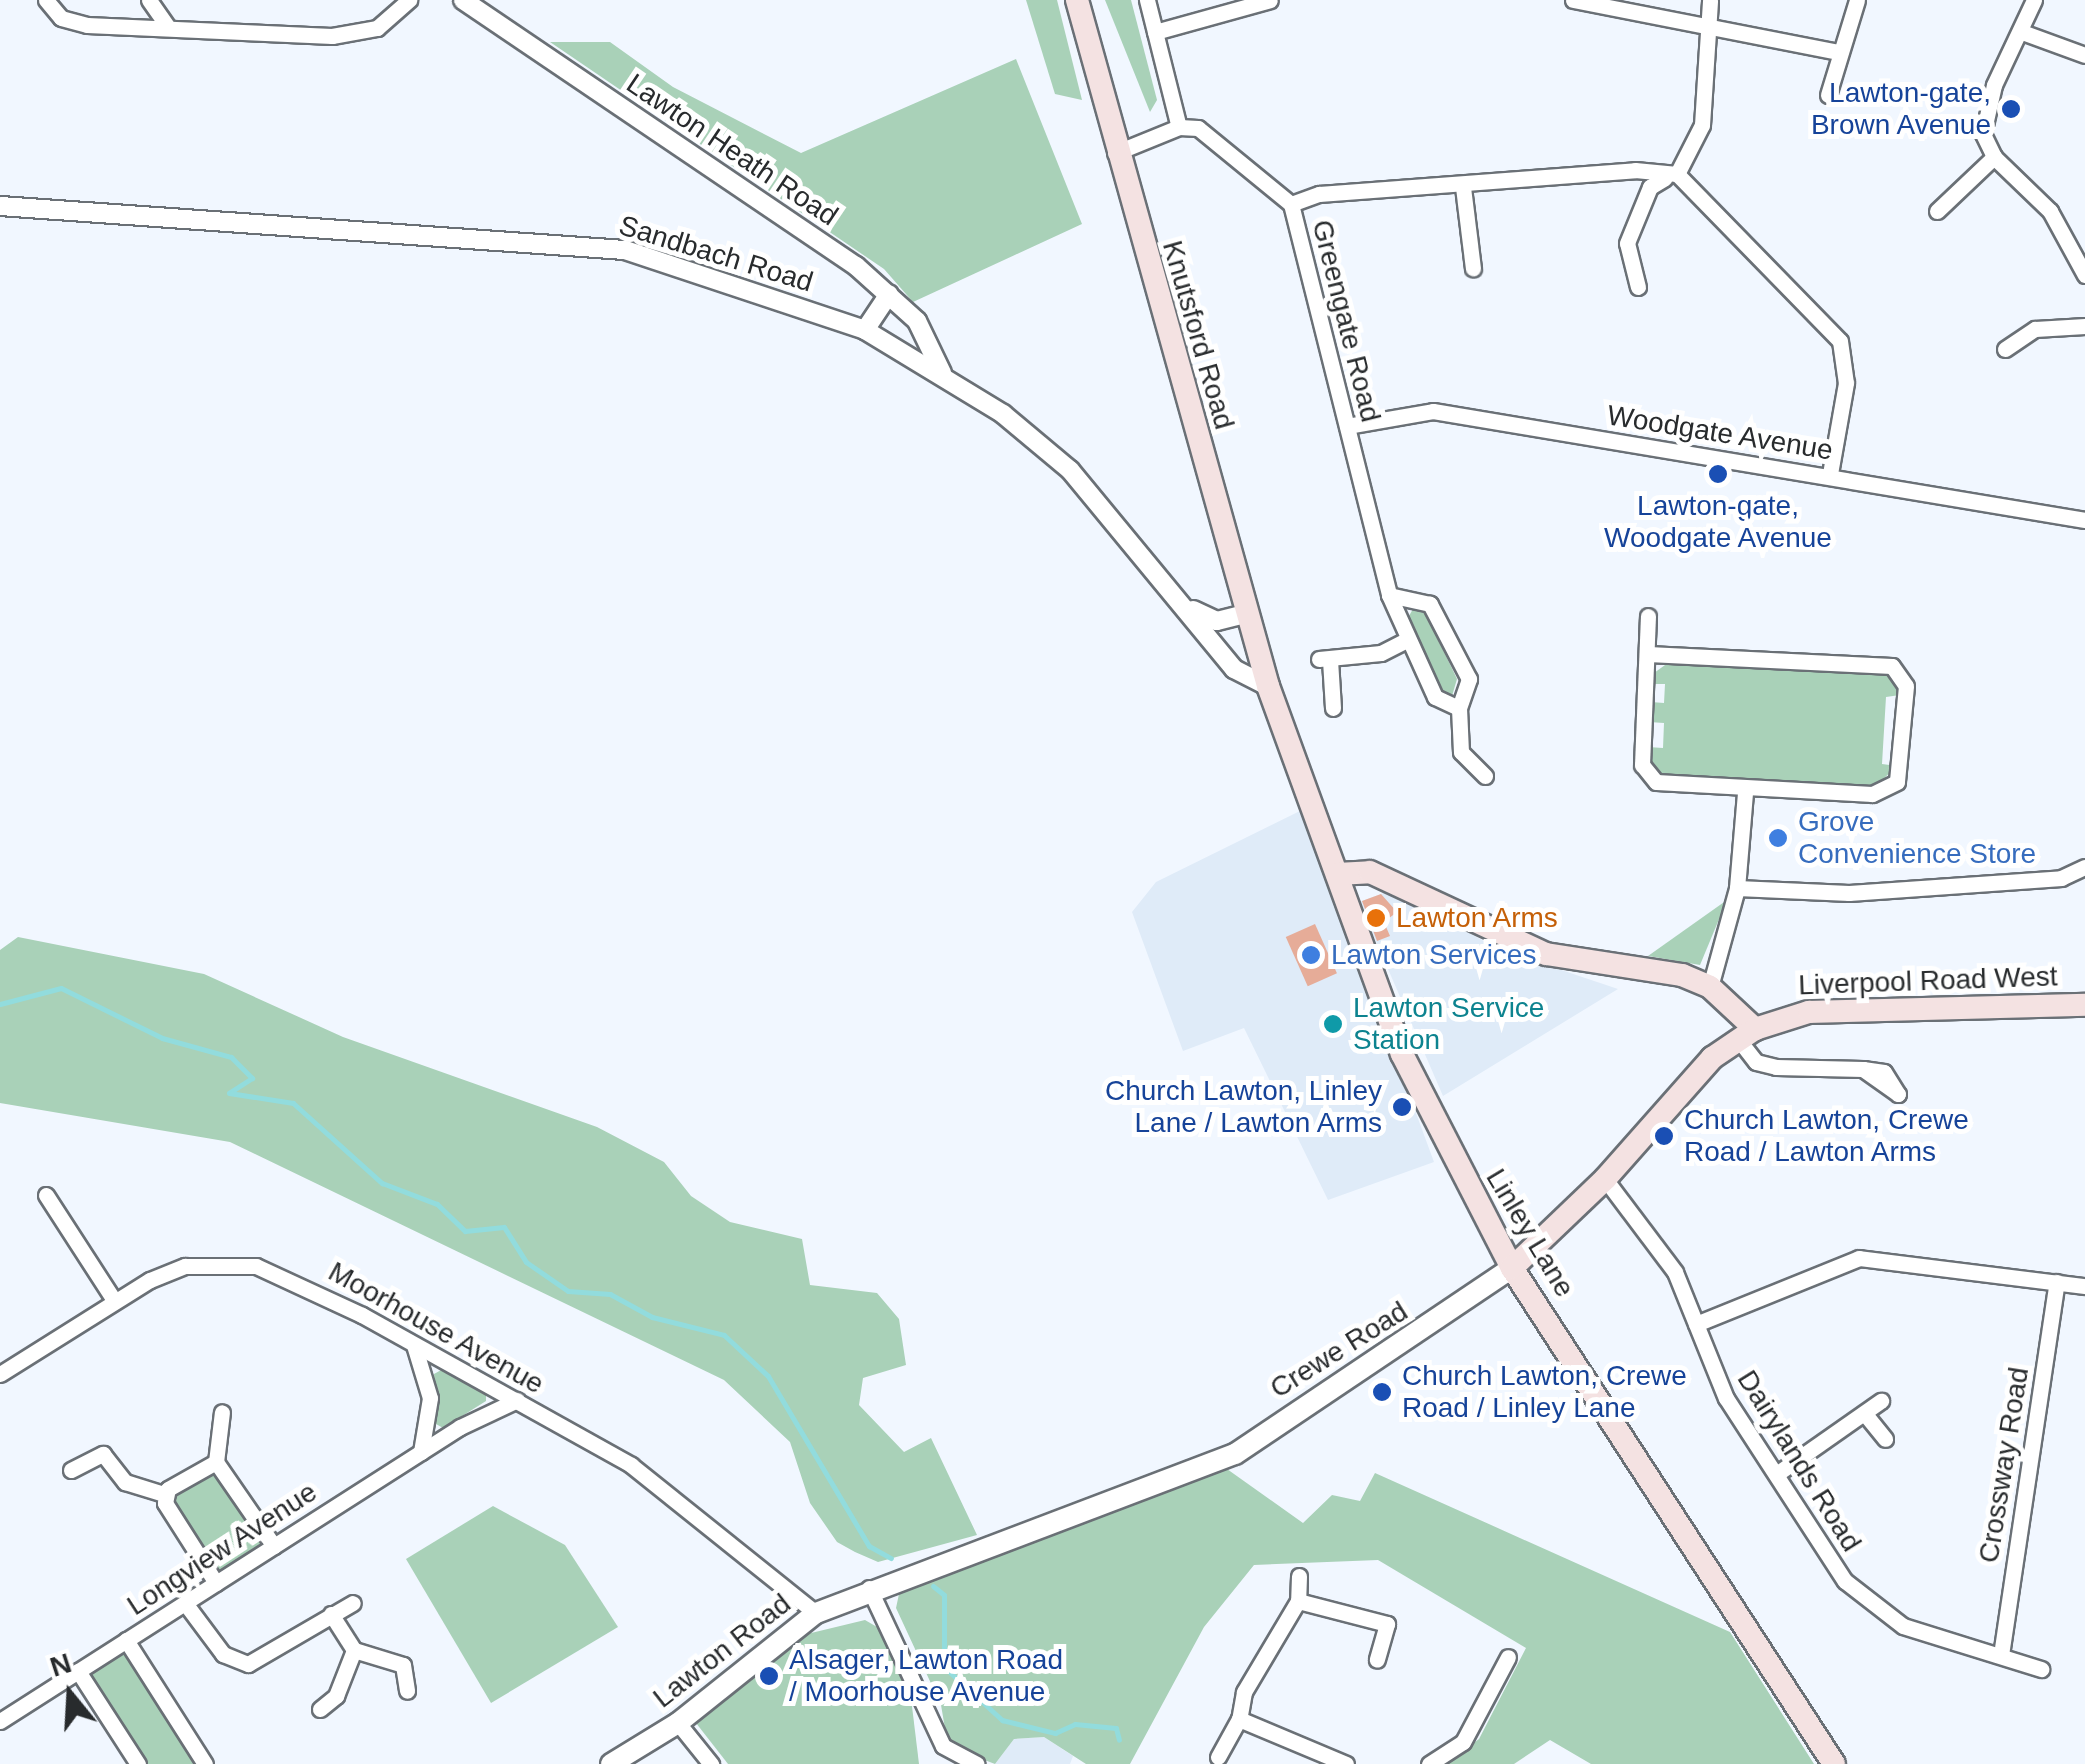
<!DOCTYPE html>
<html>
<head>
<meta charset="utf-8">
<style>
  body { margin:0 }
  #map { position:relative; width:2085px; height:1764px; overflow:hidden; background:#f1f7ff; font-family:Helvetica,sans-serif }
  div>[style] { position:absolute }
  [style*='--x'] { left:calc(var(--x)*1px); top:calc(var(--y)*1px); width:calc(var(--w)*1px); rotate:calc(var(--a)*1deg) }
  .built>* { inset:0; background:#dfebf8 }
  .green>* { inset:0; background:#a9d1b8 }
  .stream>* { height:5px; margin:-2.5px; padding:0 2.5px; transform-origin:2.5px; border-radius:2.5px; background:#92dcdd }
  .building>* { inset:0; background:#e6ac98; transform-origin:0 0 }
  .roads { filter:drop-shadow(2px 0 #6a7076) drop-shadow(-2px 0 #6a7076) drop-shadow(0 2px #6a7076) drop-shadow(0 -2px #6a7076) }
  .minor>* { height:15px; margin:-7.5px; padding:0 7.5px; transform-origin:7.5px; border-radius:7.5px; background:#fff }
  .tertiary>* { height:18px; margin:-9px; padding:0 9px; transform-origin:9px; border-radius:9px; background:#fff }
  .secondary>* { height:20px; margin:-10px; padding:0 10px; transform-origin:10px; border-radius:10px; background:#fff }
  .primary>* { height:22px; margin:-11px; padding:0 11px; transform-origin:11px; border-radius:11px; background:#f4e2e2 }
  .dots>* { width:28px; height:28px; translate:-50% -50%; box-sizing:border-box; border:5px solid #fff; border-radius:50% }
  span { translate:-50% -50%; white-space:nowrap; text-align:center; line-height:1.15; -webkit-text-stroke:10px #fff; paint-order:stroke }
  .transit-label { font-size:28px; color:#164399 }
  .right { translate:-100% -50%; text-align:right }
  .left { translate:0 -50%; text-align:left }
  .street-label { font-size:28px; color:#282b2d }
  .shop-label { font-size:28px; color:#366cbe }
  .food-label { font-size:28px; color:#c56008 }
  .culture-label { font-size:28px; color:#0d838f }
  .north { position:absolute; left:20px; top:1644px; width:100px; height:100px; -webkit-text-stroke:8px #fff; paint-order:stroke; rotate:342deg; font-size:28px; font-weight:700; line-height:40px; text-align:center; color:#282b2d }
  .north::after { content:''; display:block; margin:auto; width:35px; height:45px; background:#282b2d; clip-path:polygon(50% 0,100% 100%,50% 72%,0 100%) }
</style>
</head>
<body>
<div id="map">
  <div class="built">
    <div style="clip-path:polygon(1304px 809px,1434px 1162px,1328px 1200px,1244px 1028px,1183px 1051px,1132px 912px,1156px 882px)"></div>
    <div style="clip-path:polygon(1389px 891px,1499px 949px,1618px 989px,1443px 1096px,1359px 902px)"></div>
    <div style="clip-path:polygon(1044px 1737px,1073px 1756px,1070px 1764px,995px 1764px,1014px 1739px)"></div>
  </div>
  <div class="green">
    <div style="clip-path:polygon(1026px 0,1057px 0,1082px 100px,1055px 94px)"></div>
    <div style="clip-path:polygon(1105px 0,1131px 0,1157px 100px,1150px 112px)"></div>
    <div style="clip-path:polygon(550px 42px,610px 42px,673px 87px,801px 153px,1016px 59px,1082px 224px,913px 302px,884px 269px)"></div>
    <div style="clip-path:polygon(1413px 609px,1426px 614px,1457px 679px,1452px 696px,1441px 693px,1406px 621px)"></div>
    <div style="clip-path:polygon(1672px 660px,1889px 671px,1900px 695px,1886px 697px,1882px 764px,1897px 766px,1878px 784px,1860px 786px,1665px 780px,1649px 762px,1648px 747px,1663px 748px,1664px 723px,1649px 722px,1651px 702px,1664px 703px,1665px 684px,1652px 684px,1654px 673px)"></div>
    <div style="clip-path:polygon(1727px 900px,1700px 965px,1648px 956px)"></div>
    <div style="clip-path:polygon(18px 937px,204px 974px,343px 1037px,597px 1127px,664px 1162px,691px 1196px,730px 1222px,802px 1239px,810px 1285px,877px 1293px,899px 1319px,906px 1365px,863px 1378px,859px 1405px,904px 1452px,931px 1438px,977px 1535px,878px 1562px,855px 1552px,837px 1542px,810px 1503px,790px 1442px,724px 1380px,230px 1142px,0 1103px,0 950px)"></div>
    <div style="clip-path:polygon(443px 1369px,486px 1392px,486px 1401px,443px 1428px,436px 1424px,434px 1374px)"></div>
    <div style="clip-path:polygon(211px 1468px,266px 1542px,216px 1574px,170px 1502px,171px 1492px)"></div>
    <div style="clip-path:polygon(1227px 1469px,1303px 1523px,1332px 1495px,1360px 1501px,1375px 1473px,1730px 1632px,1814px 1764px,1591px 1764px,1550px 1740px,1514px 1764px,1446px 1764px,1479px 1739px,1526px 1648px,1378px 1560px,1254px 1565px,1204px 1627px,1130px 1764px,1086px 1764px,1044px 1737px,1014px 1739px,995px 1764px,948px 1746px,941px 1705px,896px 1608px,899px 1594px)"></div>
    <div style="clip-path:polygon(493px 1506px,565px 1545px,618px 1627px,491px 1703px,406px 1559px)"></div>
    <div style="clip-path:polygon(865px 1620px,877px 1627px,911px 1698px,919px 1764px,728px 1764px,696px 1723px,807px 1634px)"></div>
    <div style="clip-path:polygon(125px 1648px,199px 1764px,143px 1764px,85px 1674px)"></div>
  </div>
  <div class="stream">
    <div style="--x:0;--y:1004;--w:63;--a:-14.7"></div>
    <div style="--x:61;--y:988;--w:113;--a:26.3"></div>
    <div style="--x:162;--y:1038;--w:72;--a:15.4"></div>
    <div style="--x:231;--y:1057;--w:30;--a:45"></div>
    <div style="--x:252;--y:1078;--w:27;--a:147"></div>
    <div style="--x:229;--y:1093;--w:65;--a:8.9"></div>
    <div style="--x:293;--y:1103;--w:120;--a:42"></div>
    <div style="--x:382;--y:1183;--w:59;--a:20.9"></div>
    <div style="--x:437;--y:1204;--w:39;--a:44"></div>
    <div style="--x:465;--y:1231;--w:39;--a:-6"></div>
    <div style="--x:504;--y:1227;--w:41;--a:57.8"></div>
    <div style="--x:526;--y:1262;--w:51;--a:34.6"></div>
    <div style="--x:568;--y:1291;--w:42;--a:4.1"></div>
    <div style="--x:610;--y:1294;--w:48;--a:28.7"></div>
    <div style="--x:652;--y:1317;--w:74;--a:14"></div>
    <div style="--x:724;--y:1335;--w:60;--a:43"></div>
    <div style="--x:768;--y:1376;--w:198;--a:59.3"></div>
    <div style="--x:869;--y:1546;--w:25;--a:29"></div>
    <div style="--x:933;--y:1586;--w:14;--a:39"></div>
    <div style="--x:944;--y:1595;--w:72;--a:90"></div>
    <div style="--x:944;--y:1667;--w:79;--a:42.4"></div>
    <div style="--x:1002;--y:1720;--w:55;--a:13.8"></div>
    <div style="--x:1055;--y:1733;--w:22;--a:-24"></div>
    <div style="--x:1075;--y:1724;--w:41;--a:5.6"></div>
    <div style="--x:1116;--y:1728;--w:12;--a:76"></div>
  </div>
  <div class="building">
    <div style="clip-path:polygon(1381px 894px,1397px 912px,1384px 922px,1390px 936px,1377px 941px,1362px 901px)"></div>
    <div style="left:1315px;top:924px;width:54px;height:32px;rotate:66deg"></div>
  </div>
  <div class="roads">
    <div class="minor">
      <div style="--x:46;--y:0;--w:23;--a:50"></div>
      <div style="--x:61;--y:18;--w:27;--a:15"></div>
      <div style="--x:87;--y:25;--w:245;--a:2.6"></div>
      <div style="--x:332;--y:36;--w:46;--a:-10.1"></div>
      <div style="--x:377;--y:28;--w:43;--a:-41.2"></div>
      <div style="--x:149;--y:0;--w:32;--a:55"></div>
      <div style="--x:1147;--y:0;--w:131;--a:75.9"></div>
      <div style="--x:1573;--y:0;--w:271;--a:11.1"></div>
      <div style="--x:2034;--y:0;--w:94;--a:115.2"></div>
      <div style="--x:1994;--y:85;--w:50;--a:102.7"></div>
      <div style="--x:1983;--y:134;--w:25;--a:64"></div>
      <div style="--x:1994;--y:157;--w:78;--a:44"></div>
      <div style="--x:2050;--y:211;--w:73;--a:61.3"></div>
      <div style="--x:1155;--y:32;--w:119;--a:-15.5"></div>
      <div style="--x:2022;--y:32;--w:67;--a:20.1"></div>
      <div style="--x:1828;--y:95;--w:99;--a:-73"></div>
      <div style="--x:1115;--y:153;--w:69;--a:-22.1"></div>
      <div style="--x:1179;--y:127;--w:19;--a:3"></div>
      <div style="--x:1198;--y:128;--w:120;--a:39.3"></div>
      <div style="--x:1291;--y:204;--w:403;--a:75.9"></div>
      <div style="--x:1389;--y:595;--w:112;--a:65.7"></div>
      <div style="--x:1435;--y:697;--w:26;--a:25"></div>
      <div style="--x:1459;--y:708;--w:31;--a:-71"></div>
      <div style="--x:1469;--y:679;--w:85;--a:-117.5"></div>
      <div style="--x:1430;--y:604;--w:42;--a:-167.6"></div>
      <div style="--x:1677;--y:174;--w:55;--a:-63"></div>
      <div style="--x:1702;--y:125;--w:125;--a:-86.3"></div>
      <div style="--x:1463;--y:187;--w:82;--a:83"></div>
      <div style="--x:1291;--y:204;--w:30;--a:-20"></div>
      <div style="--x:1319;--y:194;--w:317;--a:-4.3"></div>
      <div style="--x:1635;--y:170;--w:42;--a:5.4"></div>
      <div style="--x:1677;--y:174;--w:233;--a:45.7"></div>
      <div style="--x:1840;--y:341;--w:42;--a:81.9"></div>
      <div style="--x:1846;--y:383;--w:92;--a:100"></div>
      <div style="--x:1937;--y:211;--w:79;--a:-43.5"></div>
      <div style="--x:1638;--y:287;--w:45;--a:-104"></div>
      <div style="--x:1627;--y:243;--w:61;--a:-67.7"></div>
      <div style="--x:1650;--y:187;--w:17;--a:-31"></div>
      <div style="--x:2005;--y:349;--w:36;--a:-34"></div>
      <div style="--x:2035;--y:329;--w:50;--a:-3.4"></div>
      <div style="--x:1347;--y:426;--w:87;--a:-9.9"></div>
      <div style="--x:1433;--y:411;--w:661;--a:9.49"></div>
      <div style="--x:1648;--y:654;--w:244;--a:2.8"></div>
      <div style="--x:1892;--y:666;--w:24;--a:55"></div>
      <div style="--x:1906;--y:686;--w:96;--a:95.4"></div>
      <div style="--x:1897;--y:782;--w:28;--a:154"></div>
      <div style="--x:1872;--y:794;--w:216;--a:-176.8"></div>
      <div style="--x:1656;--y:782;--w:22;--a:-129"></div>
      <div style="--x:1642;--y:765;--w:149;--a:-87.7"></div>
      <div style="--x:1319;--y:659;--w:62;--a:-5.5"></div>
      <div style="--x:1381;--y:653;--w:27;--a:-27"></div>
      <div style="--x:1330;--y:660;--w:48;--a:86.4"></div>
      <div style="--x:1459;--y:708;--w:44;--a:87.4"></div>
      <div style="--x:1461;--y:752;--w:34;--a:45"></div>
      <div style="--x:1737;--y:888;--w:112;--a:2.6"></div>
      <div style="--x:1849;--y:893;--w:213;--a:-4"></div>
      <div style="--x:2061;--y:878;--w:26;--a:-25"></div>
      <div style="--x:1710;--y:987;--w:103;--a:-74.7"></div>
      <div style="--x:1737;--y:888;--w:96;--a:-85.2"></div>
      <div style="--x:1738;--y:1039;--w:29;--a:52"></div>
      <div style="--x:1756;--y:1062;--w:21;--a:14"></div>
      <div style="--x:1776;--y:1067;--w:87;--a:1.3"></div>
      <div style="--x:1863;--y:1069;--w:21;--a:8"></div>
      <div style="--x:1884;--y:1072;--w:26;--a:58"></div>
      <div style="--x:1898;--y:1094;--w:43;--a:-144.5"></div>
      <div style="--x:1605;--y:1179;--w:116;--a:53"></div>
      <div style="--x:1675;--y:1272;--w:136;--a:68"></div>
      <div style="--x:1726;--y:1398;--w:218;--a:57"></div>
      <div style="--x:1845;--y:1581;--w:73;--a:37.8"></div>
      <div style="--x:1903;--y:1626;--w:145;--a:17.3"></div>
      <div style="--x:46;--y:1195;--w:125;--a:57.1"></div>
      <div style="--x:1696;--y:1324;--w:176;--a:-22"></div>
      <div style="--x:1859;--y:1258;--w:228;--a:7.1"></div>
      <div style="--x:414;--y:1345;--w:55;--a:73.2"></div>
      <div style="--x:430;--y:1398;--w:55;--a:99.5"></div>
      <div style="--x:0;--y:1374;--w:177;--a:-32.1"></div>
      <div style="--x:150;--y:1280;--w:38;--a:-22"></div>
      <div style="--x:185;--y:1266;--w:71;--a:0"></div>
      <div style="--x:256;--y:1266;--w:117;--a:24.8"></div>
      <div style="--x:362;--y:1315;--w:308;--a:29.1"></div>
      <div style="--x:631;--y:1465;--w:237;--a:38.7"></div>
      <div style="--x:1865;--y:1414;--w:32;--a:51"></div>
      <div style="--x:216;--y:1462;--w:50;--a:-83.2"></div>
      <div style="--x:71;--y:1470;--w:36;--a:-27"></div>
      <div style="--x:103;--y:1454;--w:36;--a:52"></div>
      <div style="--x:125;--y:1482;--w:41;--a:17.1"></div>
      <div style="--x:1778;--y:1473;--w:126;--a:-35"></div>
      <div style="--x:1299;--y:1576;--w:25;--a:92"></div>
      <div style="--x:1298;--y:1601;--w:106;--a:120.7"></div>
      <div style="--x:1244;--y:1692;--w:27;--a:100"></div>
      <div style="--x:1239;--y:1719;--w:116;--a:22.8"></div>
      <div style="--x:216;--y:1583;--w:95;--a:-122.5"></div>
      <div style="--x:165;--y:1503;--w:14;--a:-78"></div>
      <div style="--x:168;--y:1489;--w:55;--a:-29.4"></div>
      <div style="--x:216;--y:1462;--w:102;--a:55.4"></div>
      <div style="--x:869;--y:1588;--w:174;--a:64.9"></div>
      <div style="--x:943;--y:1746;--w:38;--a:28"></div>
      <div style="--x:1298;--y:1601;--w:92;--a:14.5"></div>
      <div style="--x:1387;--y:1624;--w:37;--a:106"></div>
      <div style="--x:185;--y:1603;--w:64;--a:53.3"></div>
      <div style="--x:223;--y:1654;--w:27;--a:22"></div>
      <div style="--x:248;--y:1664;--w:121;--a:-30.2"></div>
      <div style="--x:331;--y:1614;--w:43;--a:57.4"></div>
      <div style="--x:354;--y:1650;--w:51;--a:17"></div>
      <div style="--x:403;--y:1665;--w:26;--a:81"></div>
      <div style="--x:126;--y:1640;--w:147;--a:57.5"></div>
      <div style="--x:2001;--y:1655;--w:377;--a:-81.5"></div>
      <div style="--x:78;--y:1671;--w:111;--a:57.2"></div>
      <div style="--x:320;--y:1709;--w:21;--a:-39"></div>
      <div style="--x:336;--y:1696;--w:49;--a:-68.6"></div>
      <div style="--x:0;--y:1721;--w:546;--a:-32.58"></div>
      <div style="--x:460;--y:1427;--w:63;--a:-25.3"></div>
      <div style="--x:678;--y:1723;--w:53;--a:51.2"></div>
      <div style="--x:1218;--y:1757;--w:43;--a:-61.1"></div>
      <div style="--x:1429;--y:1764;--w:40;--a:-32.9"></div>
      <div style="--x:1463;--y:1742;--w:96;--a:-62.1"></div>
    </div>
    <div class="tertiary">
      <div style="--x:463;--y:0;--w:475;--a:34.1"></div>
      <div style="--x:856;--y:266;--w:82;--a:42"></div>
      <div style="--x:917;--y:321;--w:58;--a:64.3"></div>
      <div style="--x:0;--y:206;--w:627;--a:4.03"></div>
      <div style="--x:625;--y:250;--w:253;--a:18.4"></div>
      <div style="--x:865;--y:330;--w:162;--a:31.3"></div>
      <div style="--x:1003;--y:414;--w:87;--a:39.9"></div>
      <div style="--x:1070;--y:470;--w:258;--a:50.5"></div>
      <div style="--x:1234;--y:669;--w:38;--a:27"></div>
      <div style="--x:865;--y:330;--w:43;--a:-56.3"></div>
      <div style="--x:1193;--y:610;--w:26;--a:25"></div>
      <div style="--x:1217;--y:621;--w:32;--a:-14"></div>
    </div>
    <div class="secondary">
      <div style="--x:611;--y:1764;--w:79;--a:-31.5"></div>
      <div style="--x:678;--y:1723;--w:176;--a:-38.6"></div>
      <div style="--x:816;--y:1613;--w:448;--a:-20.8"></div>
      <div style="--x:1235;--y:1454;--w:334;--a:-33.9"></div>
    </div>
    <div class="primary">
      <div style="--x:1077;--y:0;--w:712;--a:74.44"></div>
      <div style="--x:1268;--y:686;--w:392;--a:70"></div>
      <div style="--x:1402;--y:1054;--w:241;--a:62.8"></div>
      <div style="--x:1512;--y:1268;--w:591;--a:57.01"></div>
      <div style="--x:1337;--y:874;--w:33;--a:-3"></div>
      <div style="--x:1370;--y:872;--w:194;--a:25"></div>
      <div style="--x:1546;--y:954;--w:138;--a:8.8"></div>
      <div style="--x:1682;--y:975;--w:30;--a:23"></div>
      <div style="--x:1710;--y:987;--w:62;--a:43"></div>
      <div style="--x:1512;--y:1268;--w:129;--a:-43.7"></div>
      <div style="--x:1605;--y:1179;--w:162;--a:-48.5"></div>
      <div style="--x:1712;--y:1058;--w:52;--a:-34"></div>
      <div style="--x:1755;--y:1029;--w:57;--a:-17.5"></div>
      <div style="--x:1809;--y:1012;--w:276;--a:-1.5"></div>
    </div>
  </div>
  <div class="dots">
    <div style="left:2011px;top:109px;background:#1a4fb4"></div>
    <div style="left:1718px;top:474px;background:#1a4fb4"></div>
    <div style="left:1778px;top:838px;background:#3f7fe0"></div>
    <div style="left:1376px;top:918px;background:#e8710a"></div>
    <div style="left:1311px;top:955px;background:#3f7fe0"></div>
    <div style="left:1333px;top:1024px;background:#0f9aa8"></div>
    <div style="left:1402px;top:1107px;background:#1a4fb4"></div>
    <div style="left:1664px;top:1136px;background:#1a4fb4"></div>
    <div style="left:1382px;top:1392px;background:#1a4fb4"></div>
    <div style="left:769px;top:1676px;background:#1a4fb4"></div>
  </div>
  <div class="transit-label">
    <span class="right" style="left:1991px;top:109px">Lawton-gate,<br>Brown Avenue</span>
    <span style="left:1718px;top:522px">Lawton-gate,<br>Woodgate Avenue</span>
    <span class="right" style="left:1382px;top:1107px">Church Lawton, Linley<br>Lane / Lawton Arms</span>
    <span class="left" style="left:1684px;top:1136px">Church Lawton, Crewe<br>Road / Lawton Arms</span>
    <span class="left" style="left:1402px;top:1392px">Church Lawton, Crewe<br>Road / Linley Lane</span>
    <span class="left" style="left:789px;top:1676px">Alsager, Lawton Road<br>/ Moorhouse Avenue</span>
  </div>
  <div class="street-label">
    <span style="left:732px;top:150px;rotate:34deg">Lawton Heath Road</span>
    <span style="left:716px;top:254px;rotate:17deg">Sandbach Road</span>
    <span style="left:1346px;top:321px;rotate:76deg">Greengate Road</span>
    <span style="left:1198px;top:335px;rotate:74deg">Knutsford Road</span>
    <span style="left:1720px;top:433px;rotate:9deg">Woodgate Avenue</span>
    <span style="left:1928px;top:981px;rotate:-2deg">Liverpool Road West</span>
    <span style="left:1530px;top:1233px;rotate:59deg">Linley Lane</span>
    <span style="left:436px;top:1328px;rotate:29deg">Moorhouse Avenue</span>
    <span style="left:1339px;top:1350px;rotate:-32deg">Crewe Road</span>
    <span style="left:1799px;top:1461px;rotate:58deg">Dairylands Road</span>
    <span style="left:2004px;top:1465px;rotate:-81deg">Crossway Road</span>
    <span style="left:222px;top:1549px;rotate:-33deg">Longview Avenue</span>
    <span style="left:722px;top:1651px;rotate:-38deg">Lawton Road</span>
  </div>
  <div class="shop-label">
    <span class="left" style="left:1798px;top:838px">Grove<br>Convenience Store</span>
    <span class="left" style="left:1331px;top:955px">Lawton Services</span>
  </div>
  <div class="food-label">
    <span class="left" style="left:1396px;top:918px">Lawton Arms</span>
  </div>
  <div class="culture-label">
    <span class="left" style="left:1353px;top:1024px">Lawton Service<br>Station</span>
  </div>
  <div class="north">N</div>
</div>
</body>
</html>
